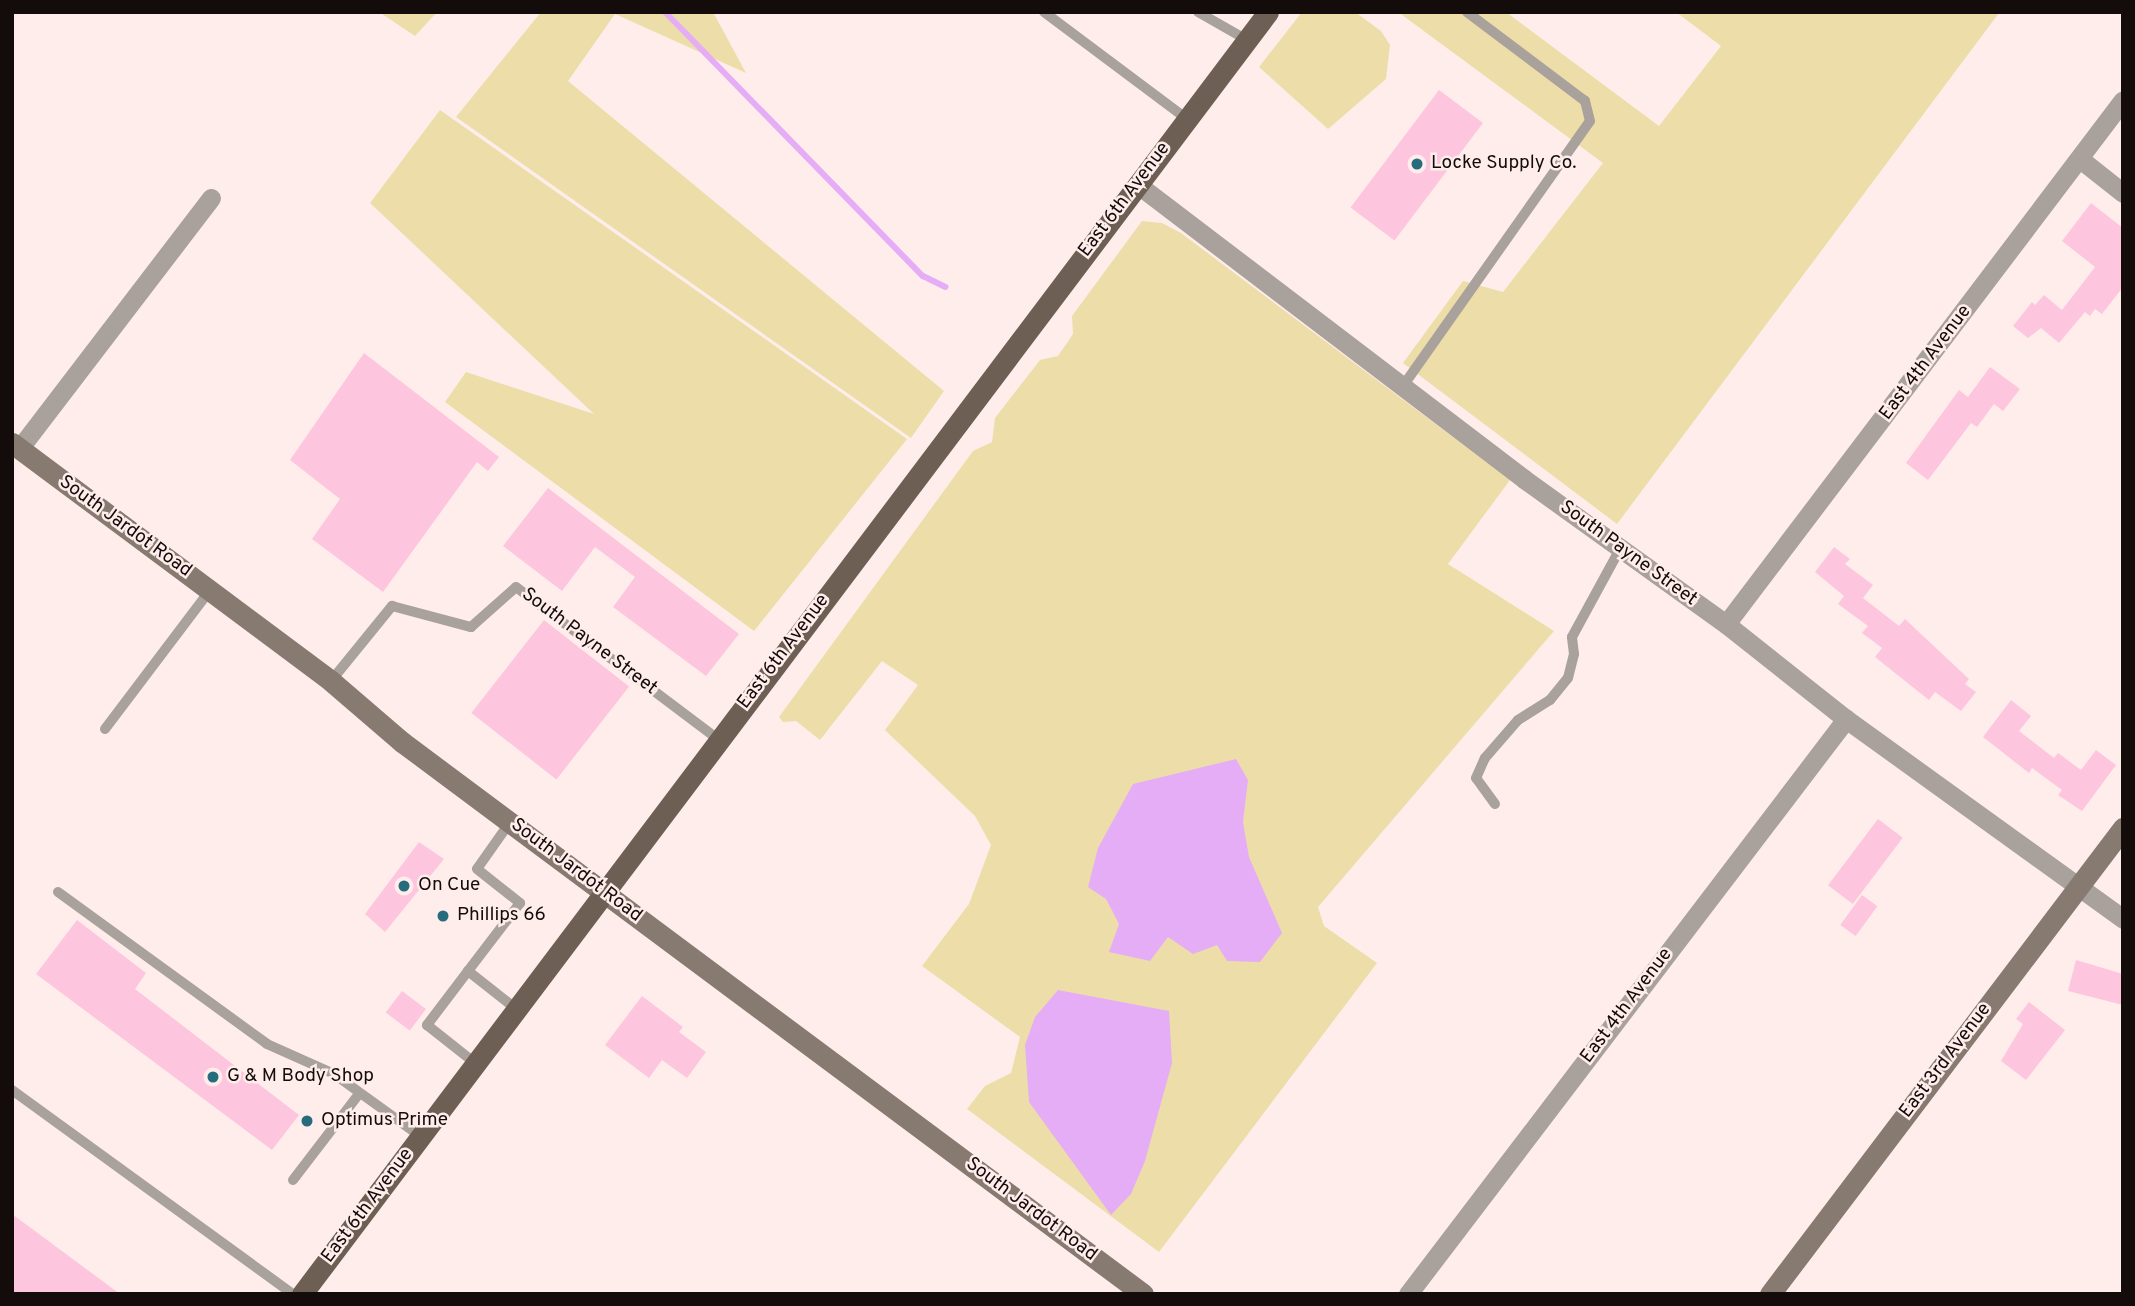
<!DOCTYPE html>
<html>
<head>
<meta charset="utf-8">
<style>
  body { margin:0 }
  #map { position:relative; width:2135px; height:1306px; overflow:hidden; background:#feedeb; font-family:Overpass,sans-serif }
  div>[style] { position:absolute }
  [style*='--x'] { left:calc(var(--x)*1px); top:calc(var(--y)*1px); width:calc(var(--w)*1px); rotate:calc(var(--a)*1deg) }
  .green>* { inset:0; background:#eddea9 }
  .water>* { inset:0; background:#e4adf6 }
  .stream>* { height:6px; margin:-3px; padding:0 3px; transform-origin:3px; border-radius:3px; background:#e4adf6 }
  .building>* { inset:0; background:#fec6de; transform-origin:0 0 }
  .lane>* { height:10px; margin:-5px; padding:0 5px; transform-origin:5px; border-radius:5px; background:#a9a19b }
  .street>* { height:19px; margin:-9.5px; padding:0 9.5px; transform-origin:9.5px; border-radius:9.5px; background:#a9a19b }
  .secondary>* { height:21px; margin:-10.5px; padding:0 10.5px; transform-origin:10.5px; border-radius:10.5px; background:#867a71 }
  .primary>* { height:21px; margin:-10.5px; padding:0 10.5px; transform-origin:10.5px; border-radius:10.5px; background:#6d5f54 }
  .dots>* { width:19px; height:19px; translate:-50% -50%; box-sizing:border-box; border:4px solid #feedeb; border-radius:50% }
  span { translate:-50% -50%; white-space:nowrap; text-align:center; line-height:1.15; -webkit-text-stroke:5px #feedeb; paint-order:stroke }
  .poi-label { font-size:19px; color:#140c0b }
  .left { translate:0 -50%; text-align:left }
  .street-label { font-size:19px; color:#140c0b }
  .frame { position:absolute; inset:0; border:14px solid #140c0b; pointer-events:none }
</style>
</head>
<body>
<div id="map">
  <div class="green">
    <div style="clip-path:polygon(379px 12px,437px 12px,415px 36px)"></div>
    <div style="clip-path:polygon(541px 12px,713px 12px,746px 73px,615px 14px,568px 81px,944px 391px,911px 438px,456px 117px)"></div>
    <div style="clip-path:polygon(1302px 12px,1355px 12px,1381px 31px,1390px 45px,1386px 79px,1328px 129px,1259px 67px)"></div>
    <div style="clip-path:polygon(1398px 12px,1506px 12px,1659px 126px,1721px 46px,1676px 12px,1999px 13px,1617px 524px,1403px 363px,1463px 281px,1503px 292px,1603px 163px)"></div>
    <div style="clip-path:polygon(440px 110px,907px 439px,754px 631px,445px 402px,466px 372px,594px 414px,370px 203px)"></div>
    <div style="clip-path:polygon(1142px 221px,1162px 223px,1181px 233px,1510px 480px,1448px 564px,1554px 631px,1318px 907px,1324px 926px,1377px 963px,1159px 1252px,967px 1109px,985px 1086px,1011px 1073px,1020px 1037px,922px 966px,969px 904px,991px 845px,975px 816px,885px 730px,918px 685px,882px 661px,820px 740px,796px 721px,783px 722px,779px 717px,973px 451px,992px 442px,995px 418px,1040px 360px,1058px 356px,1073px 334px,1072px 316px)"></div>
  </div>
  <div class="water">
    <div style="clip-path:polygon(1236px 759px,1248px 780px,1243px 822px,1249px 857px,1282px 933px,1260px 962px,1227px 961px,1217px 945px,1193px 954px,1168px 937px,1150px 961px,1109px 952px,1119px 924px,1106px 899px,1088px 887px,1098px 848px,1133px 784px)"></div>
    <div style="clip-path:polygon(1058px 990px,1169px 1011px,1172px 1063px,1145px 1161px,1131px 1194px,1111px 1215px,1029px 1102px,1025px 1045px,1035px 1017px)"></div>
  </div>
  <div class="stream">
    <div style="--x:665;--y:12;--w:369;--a:45.7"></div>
    <div style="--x:923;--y:276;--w:25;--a:26"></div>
  </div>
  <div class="building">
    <div style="left:1439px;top:90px;width:55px;height:147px;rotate:37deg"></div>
    <div style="clip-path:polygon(2091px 203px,2123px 228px,2123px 287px,2102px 314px,2095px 309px,2090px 316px,2085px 312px,2059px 343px,2041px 328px,2028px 338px,2013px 326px,2032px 302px,2035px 305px,2044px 295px,2062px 310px,2095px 267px,2062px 241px)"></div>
    <div style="clip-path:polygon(364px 353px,499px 457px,488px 471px,477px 462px,383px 592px,312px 539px,340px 499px,290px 460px)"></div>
    <div style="clip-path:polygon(1990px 367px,2020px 389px,2003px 411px,1994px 404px,1977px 427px,1971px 423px,1928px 480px,1906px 463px,1959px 390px,1968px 397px)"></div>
    <div style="clip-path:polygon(548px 488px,739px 634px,706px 676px,613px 607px,635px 577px,595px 547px,562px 591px,503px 546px)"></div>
    <div style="clip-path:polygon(1834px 547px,1850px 559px,1845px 564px,1873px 585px,1863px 598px,1899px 626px,1905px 619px,1969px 679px,1965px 684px,1976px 692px,1961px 711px,1935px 692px,1929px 700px,1875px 657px,1882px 648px,1862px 633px,1868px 626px,1838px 604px,1844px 596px,1815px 572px)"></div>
    <div style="left:544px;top:620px;width:108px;height:118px;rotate:38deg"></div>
    <div style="clip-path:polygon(2011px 700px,2031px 716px,2019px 731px,2054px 758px,2058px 753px,2081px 770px,2096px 750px,2116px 765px,2082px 811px,2058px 795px,2062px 790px,2032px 768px,2029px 773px,1983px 737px)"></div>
    <div style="left:1878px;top:819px;width:31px;height:83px;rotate:37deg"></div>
    <div style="clip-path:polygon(419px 842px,444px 859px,385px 932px,365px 914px)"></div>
    <div style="left:1862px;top:895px;width:19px;height:37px;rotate:36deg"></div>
    <div style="clip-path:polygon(77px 920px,146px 973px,135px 989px,299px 1115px,272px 1150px,36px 974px)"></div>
    <div style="clip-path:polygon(2076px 960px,2123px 974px,2123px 1005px,2068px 991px)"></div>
    <div style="left:402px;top:991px;width:30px;height:27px;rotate:37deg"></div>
    <div style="clip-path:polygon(642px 996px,683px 1027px,679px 1032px,706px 1052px,687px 1078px,662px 1060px,649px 1078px,605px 1045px)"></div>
    <div style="clip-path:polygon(2029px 1002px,2065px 1030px,2026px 1080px,2001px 1061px,2023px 1024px,2016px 1019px)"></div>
    <div style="clip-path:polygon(12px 1214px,120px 1294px,12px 1294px)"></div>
  </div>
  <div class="lane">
    <div style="--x:1044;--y:12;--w:179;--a:36.8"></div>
    <div style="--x:1198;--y:12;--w:56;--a:29.7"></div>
    <div style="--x:1403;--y:386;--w:324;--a:-54.8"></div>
    <div style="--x:1590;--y:121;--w:21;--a:-104"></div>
    <div style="--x:1585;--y:101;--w:148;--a:-143"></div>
    <div style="--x:331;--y:681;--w:97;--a:-50.9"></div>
    <div style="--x:392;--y:606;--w:82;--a:14.9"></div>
    <div style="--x:471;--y:627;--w:60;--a:-41.6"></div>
    <div style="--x:516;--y:587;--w:253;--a:37"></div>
    <div style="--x:105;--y:729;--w:174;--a:-52.9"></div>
    <div style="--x:1495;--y:804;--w:32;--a:-126"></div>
    <div style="--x:1476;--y:778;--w:22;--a:-66"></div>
    <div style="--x:1485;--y:758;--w:50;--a:-49"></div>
    <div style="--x:1518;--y:720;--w:38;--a:-32"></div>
    <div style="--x:1550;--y:700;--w:28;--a:-51"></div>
    <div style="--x:1568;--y:678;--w:25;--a:-76"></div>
    <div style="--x:1574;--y:654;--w:17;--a:-97"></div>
    <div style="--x:1572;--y:637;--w:100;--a:-61.4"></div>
    <div style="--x:510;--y:822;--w:57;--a:125.1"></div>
    <div style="--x:477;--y:869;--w:55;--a:38.3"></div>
    <div style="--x:520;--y:903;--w:86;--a:127.4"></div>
    <div style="--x:468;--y:971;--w:60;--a:38.2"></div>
    <div style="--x:58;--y:892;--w:258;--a:36"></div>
    <div style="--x:267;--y:1044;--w:73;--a:24.1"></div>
    <div style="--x:334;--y:1074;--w:106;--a:35.8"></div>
    <div style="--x:468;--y:971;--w:68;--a:127.2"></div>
    <div style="--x:427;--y:1025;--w:61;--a:38.4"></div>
    <div style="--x:12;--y:1090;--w:347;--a:36"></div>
    <div style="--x:293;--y:1180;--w:108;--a:-52.5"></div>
  </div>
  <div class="street">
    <div style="--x:2080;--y:159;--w:55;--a:38.3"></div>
    <div style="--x:1137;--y:184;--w:487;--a:37.3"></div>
    <div style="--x:1524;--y:479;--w:249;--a:35.7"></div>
    <div style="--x:1726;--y:624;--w:153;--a:38.4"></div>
    <div style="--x:1846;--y:719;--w:342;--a:35.8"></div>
    <div style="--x:19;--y:449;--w:316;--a:-52.6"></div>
    <div style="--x:1726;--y:624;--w:657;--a:-52.85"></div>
    <div style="--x:1408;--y:1294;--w:723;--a:-52.7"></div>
  </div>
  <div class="secondary">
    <div style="--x:12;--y:443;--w:398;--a:36.7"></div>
    <div style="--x:331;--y:681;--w:94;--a:40.7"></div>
    <div style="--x:402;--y:742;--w:924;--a:36.68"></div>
    <div style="--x:1770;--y:1294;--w:585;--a:-52.86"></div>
  </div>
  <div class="primary">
    <div style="--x:302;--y:1294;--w:1605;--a:-53"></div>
  </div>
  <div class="dots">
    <div style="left:1417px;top:164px;background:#276c7c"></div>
    <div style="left:404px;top:886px;background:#276c7c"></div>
    <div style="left:443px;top:916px;background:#276c7c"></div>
    <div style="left:213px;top:1077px;background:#276c7c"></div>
    <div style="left:307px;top:1121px;background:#276c7c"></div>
  </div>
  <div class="poi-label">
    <span class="left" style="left:1431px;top:164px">Locke Supply Co.</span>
    <span class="left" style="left:418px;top:886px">On Cue</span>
    <span class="left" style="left:457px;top:916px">Phillips 66</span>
    <span class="left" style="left:227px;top:1077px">G &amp; M Body Shop</span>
    <span class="left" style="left:321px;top:1121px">Optimus Prime</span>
  </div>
  <div class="street-label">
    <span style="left:1125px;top:200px;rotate:-53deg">East 6th Avenue</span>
    <span style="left:1926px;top:363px;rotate:-53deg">East 4th Avenue</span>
    <span style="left:125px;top:527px;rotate:36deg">South Jardot Road</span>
    <span style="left:1628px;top:554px;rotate:36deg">South Payne Street</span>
    <span style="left:589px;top:642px;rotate:37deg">South Payne Street</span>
    <span style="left:784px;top:652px;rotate:-53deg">East 6th Avenue</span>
    <span style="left:576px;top:871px;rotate:37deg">South Jardot Road</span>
    <span style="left:1627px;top:1006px;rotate:-53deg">East 4th Avenue</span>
    <span style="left:1946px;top:1061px;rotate:-53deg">East 3rd Avenue</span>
    <span style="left:368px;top:1206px;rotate:-53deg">East 6th Avenue</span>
    <span style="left:1031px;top:1210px;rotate:37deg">South Jardot Road</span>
  </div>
  <div class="frame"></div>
</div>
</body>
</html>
